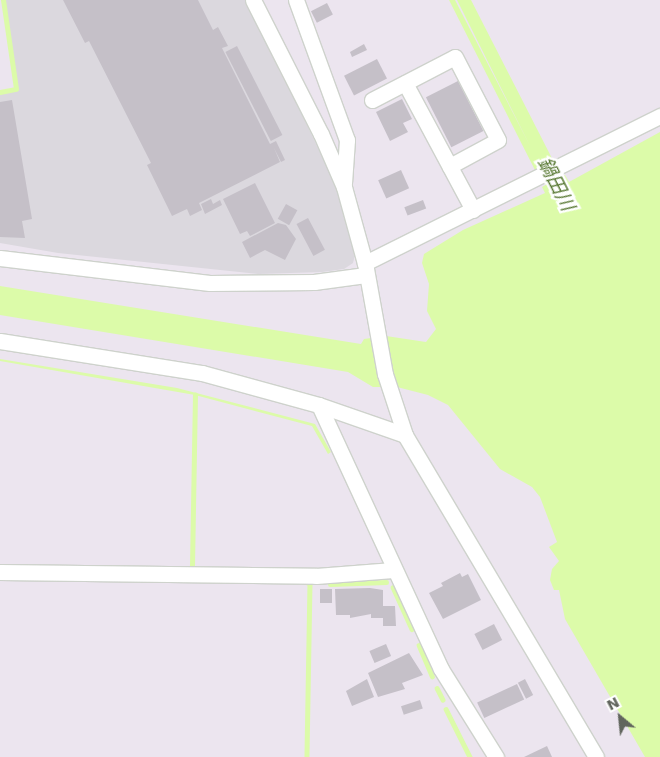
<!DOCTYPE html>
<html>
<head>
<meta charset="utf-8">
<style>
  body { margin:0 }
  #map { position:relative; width:660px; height:757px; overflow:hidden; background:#ece5ef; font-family:"DejaVu Sans","Noto Sans JP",sans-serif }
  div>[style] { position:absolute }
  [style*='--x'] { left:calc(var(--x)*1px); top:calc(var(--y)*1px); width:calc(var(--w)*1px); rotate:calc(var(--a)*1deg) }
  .industrial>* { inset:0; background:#dbd8de }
  .water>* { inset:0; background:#dcfba9 }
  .stream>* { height:4.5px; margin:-2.25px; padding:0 2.25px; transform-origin:2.25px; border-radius:2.25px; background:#dcfba9 }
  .building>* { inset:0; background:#c5c0c8; transform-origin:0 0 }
  .roads { filter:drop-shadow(1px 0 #ced2cc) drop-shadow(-1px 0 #ced2cc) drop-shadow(0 1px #ced2cc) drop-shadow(0 -1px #ced2cc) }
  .minor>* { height:15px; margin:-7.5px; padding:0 7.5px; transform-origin:7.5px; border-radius:7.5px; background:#fff }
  span { translate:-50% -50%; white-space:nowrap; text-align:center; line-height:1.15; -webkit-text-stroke:5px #fff; paint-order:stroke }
  .water-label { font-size:19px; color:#597934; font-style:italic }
  .north { position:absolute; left:595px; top:692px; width:50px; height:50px; -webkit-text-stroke:4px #fff; paint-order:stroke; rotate:332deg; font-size:14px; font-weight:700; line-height:20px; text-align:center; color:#61655d }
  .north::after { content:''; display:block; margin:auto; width:18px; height:22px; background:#61655d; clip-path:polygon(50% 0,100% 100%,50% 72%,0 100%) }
</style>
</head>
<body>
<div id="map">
  <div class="industrial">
    <div style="clip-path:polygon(3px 0,247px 0,340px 194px,355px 255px,353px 263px,344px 269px,322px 272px,258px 274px,58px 253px,0 243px,0 92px,16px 89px)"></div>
  </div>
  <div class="water">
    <div style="clip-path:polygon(449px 0,455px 0,530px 146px,457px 0,471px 0,561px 176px,565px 175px,569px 182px,660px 132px,660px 757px,645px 757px,565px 619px,559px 590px,554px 590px,550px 580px,552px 569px,559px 561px,549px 547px,557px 542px,540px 497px,532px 487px,500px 469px,448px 405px,428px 395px,397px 387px,373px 387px,348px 372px,0 315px,0 286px,361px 344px,364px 339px,386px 336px,426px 342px,436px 329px,427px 311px,429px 284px,422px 263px,424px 254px,463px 230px,545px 193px,542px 187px,549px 183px,541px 165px,542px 171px,537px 174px)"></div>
    <div style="clip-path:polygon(0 359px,177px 388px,315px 424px,331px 452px,328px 454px,312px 426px,195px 395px,0 361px)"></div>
  </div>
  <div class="stream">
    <div style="--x:0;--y:92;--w:16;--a:-11"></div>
    <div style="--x:16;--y:89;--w:90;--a:-98.3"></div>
    <div style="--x:192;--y:566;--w:171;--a:-89"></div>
    <div style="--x:306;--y:582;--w:4;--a:14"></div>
    <div style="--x:310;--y:583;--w:174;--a:91"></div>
    <div style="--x:330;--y:584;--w:56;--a:-2"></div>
    <div style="--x:393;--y:587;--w:46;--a:65.7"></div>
    <div style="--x:419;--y:645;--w:34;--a:67"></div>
    <div style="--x:437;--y:688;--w:13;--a:63"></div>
    <div style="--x:446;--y:709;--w:54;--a:63.4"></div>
  </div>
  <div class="building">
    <div style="clip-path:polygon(63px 0,198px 0,213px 30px,218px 27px,228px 46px,222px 48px,270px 144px,276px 141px,285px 160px,281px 162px,274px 148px,280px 162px,199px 203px,202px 210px,190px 216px,187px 209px,172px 216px,147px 165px,151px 163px,89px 41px,85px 43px)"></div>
    <div style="left:327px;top:3px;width:13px;height:18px;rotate:63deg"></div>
    <div style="clip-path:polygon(364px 44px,367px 50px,352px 57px,350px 52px)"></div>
    <div style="left:237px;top:46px;width:100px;height:13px;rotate:63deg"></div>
    <div style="left:377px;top:59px;width:22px;height:37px;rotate:63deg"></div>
    <div style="left:458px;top:81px;width:56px;height:36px;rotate:63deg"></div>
    <div style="clip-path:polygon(402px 99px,412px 119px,403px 123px,408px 132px,390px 141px,376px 112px)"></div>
    <div style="clip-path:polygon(12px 100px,32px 219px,22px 221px,25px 238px,0 237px,0 102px)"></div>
    <div style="left:401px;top:170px;width:20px;height:25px;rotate:66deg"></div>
    <div style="clip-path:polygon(255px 183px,275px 223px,250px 236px,247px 231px,240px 234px,223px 199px)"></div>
    <div style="clip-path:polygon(211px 199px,213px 204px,220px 200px,222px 205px,205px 214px,201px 204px)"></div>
    <div style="left:423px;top:200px;width:9px;height:20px;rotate:69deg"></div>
    <div style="left:286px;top:204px;width:13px;height:17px;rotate:29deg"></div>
    <div style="left:308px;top:218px;width:36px;height:13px;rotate:62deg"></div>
    <div style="clip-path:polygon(278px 223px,286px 225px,296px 239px,285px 260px,265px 250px,250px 258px,242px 242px)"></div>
    <div style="clip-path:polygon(460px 573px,462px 577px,468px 574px,481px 600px,443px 619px,429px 593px,443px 586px,441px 583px)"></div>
    <div style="clip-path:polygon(370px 588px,383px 590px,383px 606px,395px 606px,396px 626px,383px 626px,383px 618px,371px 618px,371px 614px,350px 618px,350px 615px,336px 615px,335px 589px)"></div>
    <div style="left:320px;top:589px;width:12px;height:14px"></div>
    <div style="left:494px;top:624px;width:18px;height:22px;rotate:63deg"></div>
    <div style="left:386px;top:644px;width:13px;height:18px;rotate:67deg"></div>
    <div style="clip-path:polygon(409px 653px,423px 675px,402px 683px,405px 689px,378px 697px,368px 673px)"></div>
    <div style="clip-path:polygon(367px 679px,374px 697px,352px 706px,346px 691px)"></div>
    <div style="left:525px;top:679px;width:18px;height:8px;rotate:63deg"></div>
    <div style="left:517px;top:684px;width:17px;height:44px;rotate:65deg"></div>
    <div style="left:420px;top:700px;width:9px;height:20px;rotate:72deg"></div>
    <div style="clip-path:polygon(547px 746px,552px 757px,524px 757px)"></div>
  </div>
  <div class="roads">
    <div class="minor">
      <div style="--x:253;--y:0;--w:150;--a:63.1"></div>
      <div style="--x:321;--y:134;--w:58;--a:66.5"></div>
      <div style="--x:344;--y:187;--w:79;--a:74.6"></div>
      <div style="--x:365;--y:263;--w:113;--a:79.8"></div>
      <div style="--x:385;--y:374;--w:64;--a:71.8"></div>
      <div style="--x:405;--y:435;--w:374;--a:59.3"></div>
      <div style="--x:296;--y:0;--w:149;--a:70"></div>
      <div style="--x:347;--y:140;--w:43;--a:94"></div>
      <div style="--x:405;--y:83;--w:144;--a:61.8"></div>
      <div style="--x:372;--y:100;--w:93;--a:-27.4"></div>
      <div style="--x:455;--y:57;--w:93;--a:62.6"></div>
      <div style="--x:498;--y:140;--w:55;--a:151.6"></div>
      <div style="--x:0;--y:258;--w:211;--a:6.8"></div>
      <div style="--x:210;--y:283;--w:104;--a:-0.6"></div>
      <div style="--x:314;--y:282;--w:52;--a:-7.7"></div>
      <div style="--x:365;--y:263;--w:330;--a:-26.5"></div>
      <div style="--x:0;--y:341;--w:205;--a:9"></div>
      <div style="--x:202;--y:373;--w:121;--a:15.3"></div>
      <div style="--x:319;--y:405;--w:91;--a:19.2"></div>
      <div style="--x:319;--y:405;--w:291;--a:65.2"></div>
      <div style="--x:441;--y:669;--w:104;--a:58"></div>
      <div style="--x:0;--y:572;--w:316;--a:0.7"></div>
      <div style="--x:316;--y:576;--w:77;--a:-4.5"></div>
    </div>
  </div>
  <div class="water-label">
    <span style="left:556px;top:184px;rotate:63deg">鍋田川</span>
  </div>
  <div class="north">N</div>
</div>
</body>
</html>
